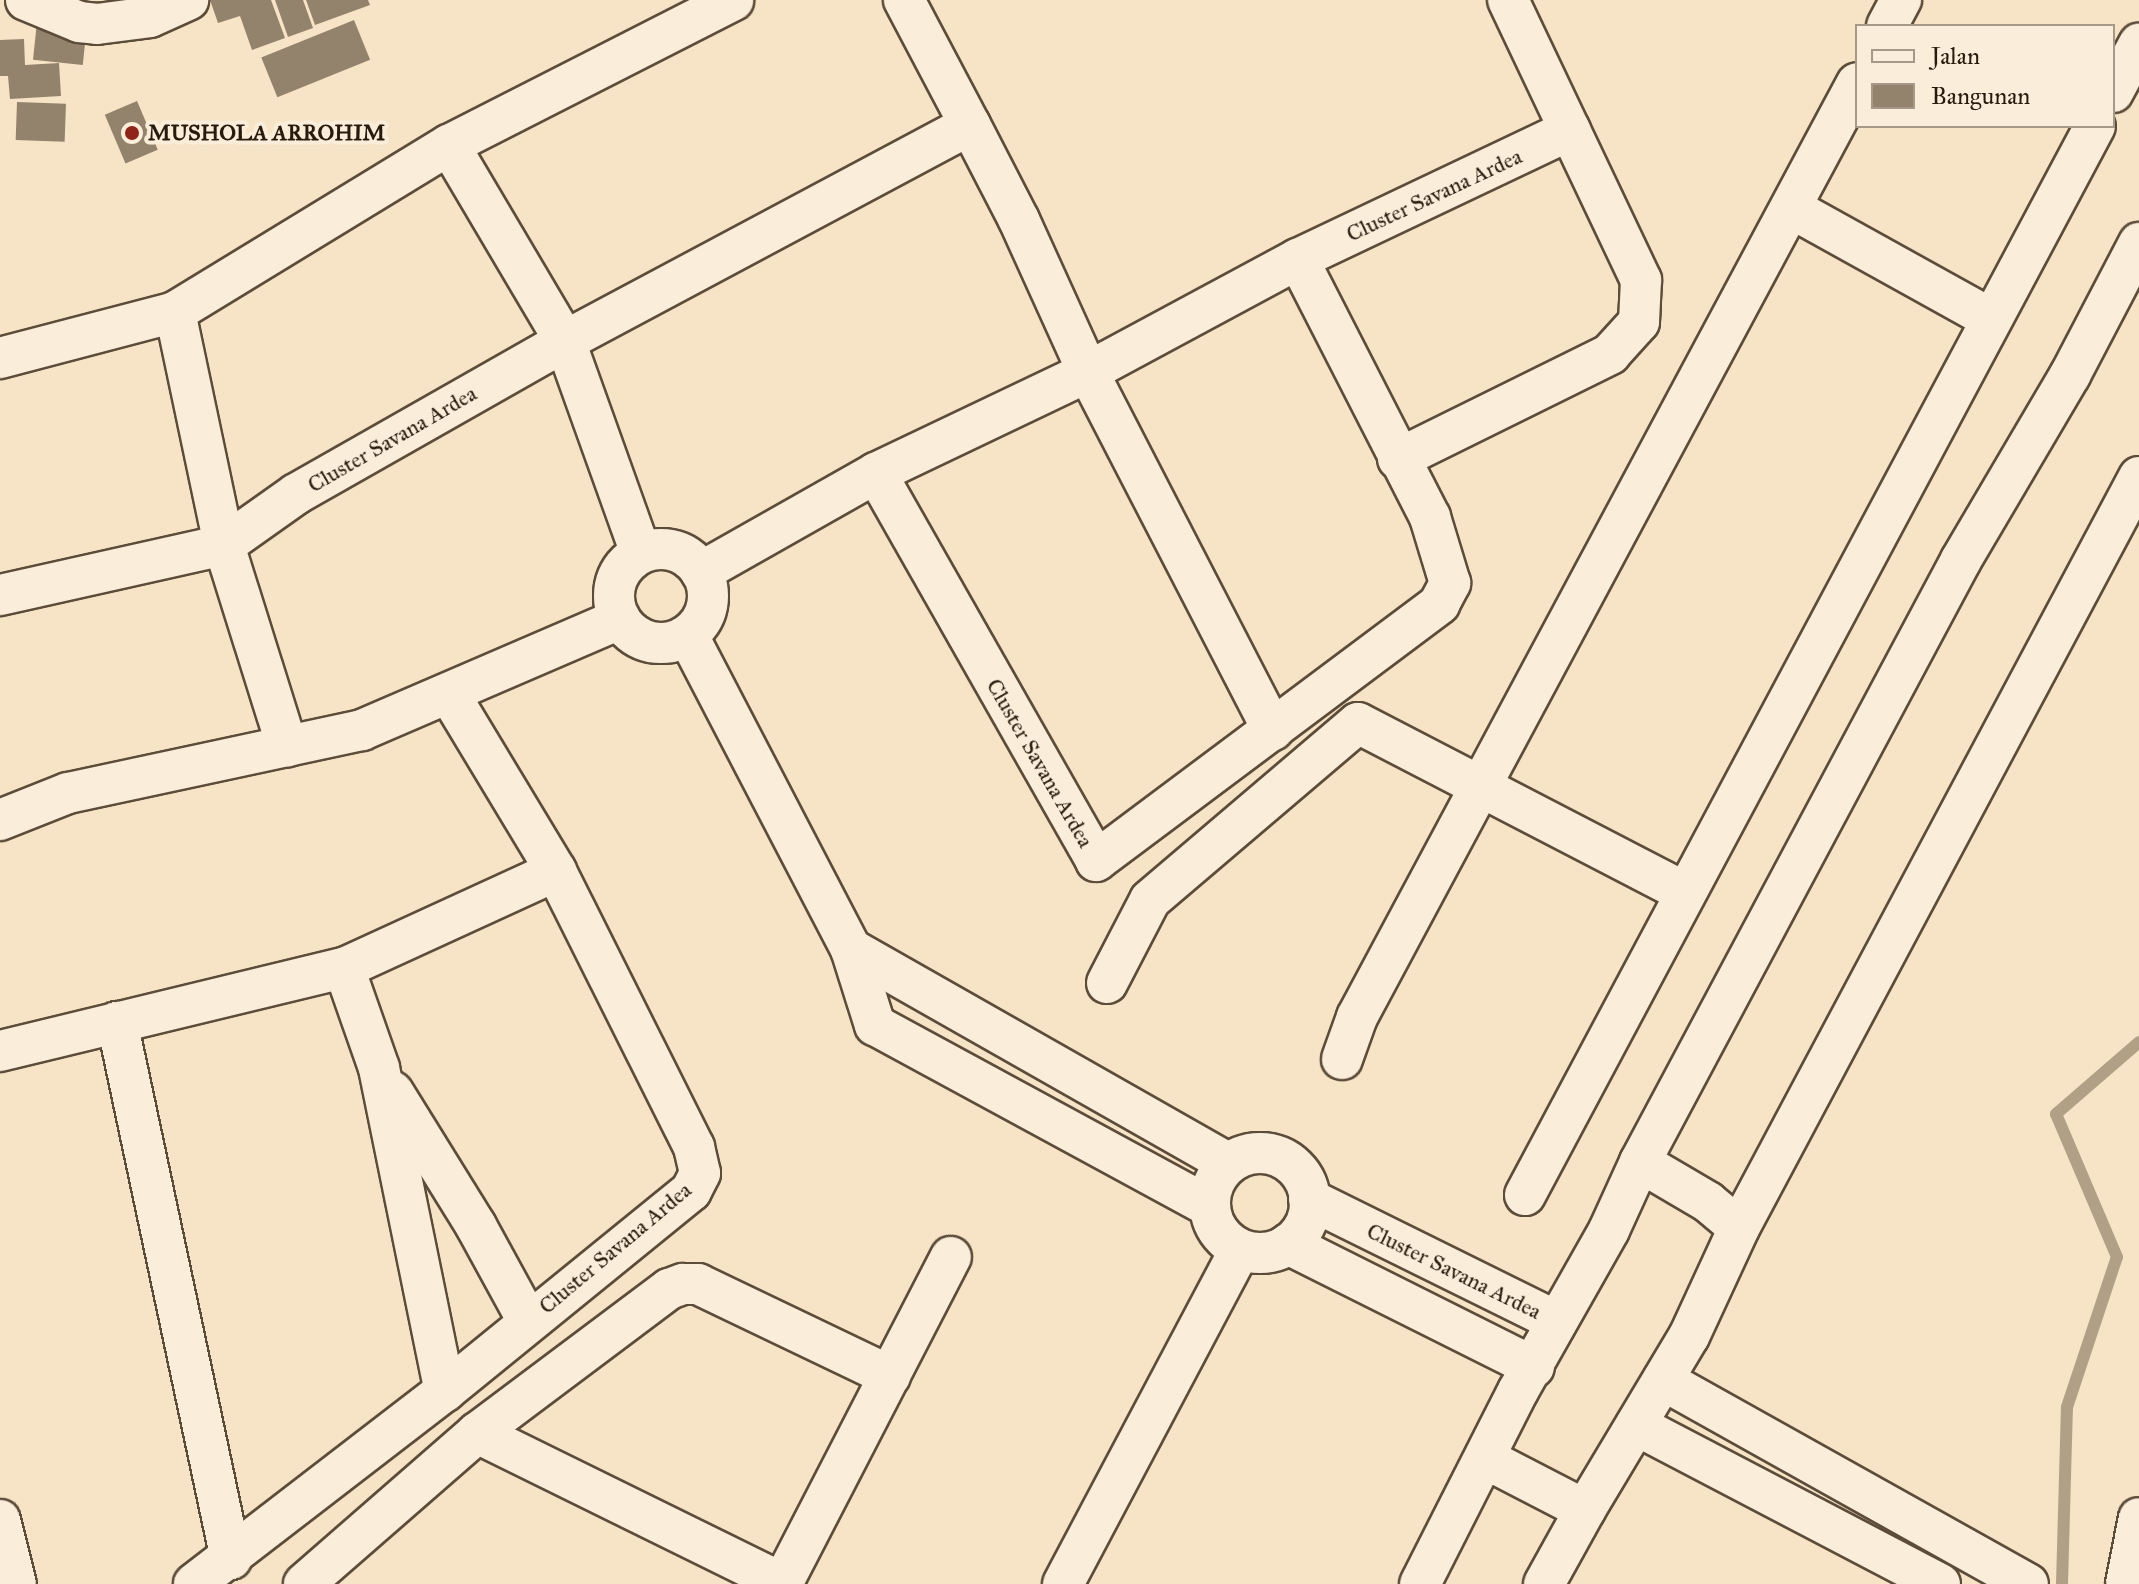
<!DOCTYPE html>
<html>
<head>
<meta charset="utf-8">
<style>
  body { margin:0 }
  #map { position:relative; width:2139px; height:1584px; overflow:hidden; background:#f7e3c5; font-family:"IM FELL Great Primer",serif }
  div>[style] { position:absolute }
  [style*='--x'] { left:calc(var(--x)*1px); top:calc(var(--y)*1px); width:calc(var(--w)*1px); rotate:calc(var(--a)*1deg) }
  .stream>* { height:12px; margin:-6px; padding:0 6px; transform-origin:6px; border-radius:6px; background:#b19f86 }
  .building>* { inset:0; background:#94836c; transform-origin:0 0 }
  .roads { filter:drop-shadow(2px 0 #5c4c3a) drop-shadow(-2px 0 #5c4c3a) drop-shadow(0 2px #5c4c3a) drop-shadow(0 -2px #5c4c3a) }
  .street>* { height:40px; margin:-20px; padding:0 20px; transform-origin:20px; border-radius:20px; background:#faedd9 }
  .street>.ring { margin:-20px; padding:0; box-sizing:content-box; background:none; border:40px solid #faedd9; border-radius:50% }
  .dots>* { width:22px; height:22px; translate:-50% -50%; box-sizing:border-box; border:4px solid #faedd9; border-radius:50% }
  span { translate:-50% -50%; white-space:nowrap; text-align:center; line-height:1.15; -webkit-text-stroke:8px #faedd9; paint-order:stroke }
  .poi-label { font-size:22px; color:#281a0c; font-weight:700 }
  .left { translate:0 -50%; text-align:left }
  .street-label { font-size:22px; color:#281a0c }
  .legend { position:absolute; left:1855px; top:24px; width:260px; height:104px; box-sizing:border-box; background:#faedd9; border:2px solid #a69987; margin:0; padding:10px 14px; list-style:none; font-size:24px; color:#281a0c }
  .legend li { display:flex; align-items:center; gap:16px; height:40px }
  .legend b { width:40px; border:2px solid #a69987 }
</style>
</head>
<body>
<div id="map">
  <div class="stream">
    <div style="--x:2062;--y:1584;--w:177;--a:-88.4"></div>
    <div style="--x:2067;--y:1407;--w:158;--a:-71.6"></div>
    <div style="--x:2117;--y:1257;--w:155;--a:-113.1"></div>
    <div style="--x:2056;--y:1114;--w:110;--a:-40.9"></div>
  </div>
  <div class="building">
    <div style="clip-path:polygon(210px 0,271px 0,285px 38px,252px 50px,240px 16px,218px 23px)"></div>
    <div style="clip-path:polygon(275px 0,303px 0,313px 28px,288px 37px)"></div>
    <div style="clip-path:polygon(306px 0,368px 0,370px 5px,315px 25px)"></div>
    <div style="left:354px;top:20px;width:43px;height:100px;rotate:68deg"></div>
    <div style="left:37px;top:22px;width:50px;height:38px;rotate:6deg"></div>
    <div style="clip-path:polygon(24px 39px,25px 65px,59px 63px,61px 96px,10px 99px,8px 76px,0 76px,0 40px)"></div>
    <div style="left:137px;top:101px;width:53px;height:35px;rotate:67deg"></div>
    <div style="left:17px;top:102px;width:49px;height:38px;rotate:2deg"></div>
  </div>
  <div class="roads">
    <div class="street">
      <div style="--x:26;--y:0;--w:57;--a:22.5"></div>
      <div style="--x:79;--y:22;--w:18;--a:6"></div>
      <div style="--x:97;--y:24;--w:53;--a:-7.5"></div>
      <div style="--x:150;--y:17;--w:42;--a:-24.1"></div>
      <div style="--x:904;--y:0;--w:141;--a:62.2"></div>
      <div style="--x:1887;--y:26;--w:30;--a:-62"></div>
      <div style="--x:2113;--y:92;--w:55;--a:-61.6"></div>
      <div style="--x:449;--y:145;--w:228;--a:59.4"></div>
      <div style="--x:565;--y:341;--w:225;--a:70.3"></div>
      <div style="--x:1791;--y:208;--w:229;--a:29"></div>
      <div style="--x:175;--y:312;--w:238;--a:78.1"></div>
      <div style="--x:224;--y:545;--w:211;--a:72.6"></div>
      <div style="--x:0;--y:358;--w:181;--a:-14.7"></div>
      <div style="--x:175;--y:312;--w:321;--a:-31.4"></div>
      <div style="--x:449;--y:145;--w:319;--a:-27"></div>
      <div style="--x:1398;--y:459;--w:237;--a:-26.3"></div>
      <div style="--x:1610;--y:354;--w:43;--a:-47.8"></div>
      <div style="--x:1639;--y:322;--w:42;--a:-87.3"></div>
      <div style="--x:1641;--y:280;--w:310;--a:-115.4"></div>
      <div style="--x:876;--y:473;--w:446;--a:60.4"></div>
      <div style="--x:1096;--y:861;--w:429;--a:-36.8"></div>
      <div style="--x:1439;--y:604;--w:24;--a:-62"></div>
      <div style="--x:1450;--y:583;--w:69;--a:-106.9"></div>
      <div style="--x:1430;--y:517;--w:290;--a:-117.1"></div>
      <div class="ring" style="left:614px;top:549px;width:54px;height:54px"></div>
      <div style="--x:701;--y:572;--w:201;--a:-29.5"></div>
      <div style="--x:876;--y:473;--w:235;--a:-25.5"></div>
      <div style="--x:1088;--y:372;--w:238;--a:-28.3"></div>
      <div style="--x:1298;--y:259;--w:301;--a:-25.4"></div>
      <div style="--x:0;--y:595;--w:230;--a:-12.6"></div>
      <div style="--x:224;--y:545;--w:88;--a:-35.3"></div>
      <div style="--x:296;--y:494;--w:309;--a:-29.6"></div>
      <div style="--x:565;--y:341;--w:459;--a:-28.1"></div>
      <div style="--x:970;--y:125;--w:107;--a:62.7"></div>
      <div style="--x:1019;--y:220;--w:167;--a:65.6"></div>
      <div style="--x:1088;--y:372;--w:403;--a:62.7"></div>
      <div style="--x:688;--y:636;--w:353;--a:62.5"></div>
      <div style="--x:851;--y:949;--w:80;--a:72.5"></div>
      <div style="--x:875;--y:1025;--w:381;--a:28.5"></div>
      <div style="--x:0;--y:820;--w:73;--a:-21.7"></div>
      <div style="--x:68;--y:793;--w:301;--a:-12.1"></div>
      <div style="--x:362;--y:730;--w:281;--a:-23.3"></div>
      <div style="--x:851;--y:949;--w:433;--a:29.6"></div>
      <div style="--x:344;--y:968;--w:106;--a:70.7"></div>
      <div style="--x:379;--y:1068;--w:330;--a:78.5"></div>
      <div style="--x:1107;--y:983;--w:93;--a:-62.6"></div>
      <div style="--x:1150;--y:900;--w:273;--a:-40.4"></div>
      <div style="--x:1358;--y:723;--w:369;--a:27.4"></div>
      <div style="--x:117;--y:1022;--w:549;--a:78.01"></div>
      <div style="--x:0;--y:1051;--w:354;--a:-13.6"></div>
      <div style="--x:344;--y:968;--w:233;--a:-24.6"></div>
      <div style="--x:1342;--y:1059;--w:45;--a:-70.3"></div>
      <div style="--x:1357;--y:1017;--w:1059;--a:-61.84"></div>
      <div style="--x:393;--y:1092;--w:158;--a:58.2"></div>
      <div style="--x:476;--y:1226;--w:108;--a:61.3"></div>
      <div class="ring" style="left:1210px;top:1153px;width:60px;height:60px"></div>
      <div style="--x:1640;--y:1162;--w:682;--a:-61.93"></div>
      <div style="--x:1961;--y:560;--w:215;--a:-59.5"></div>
      <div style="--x:2070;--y:375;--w:149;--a:-62.4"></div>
      <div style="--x:1525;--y:1195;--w:1211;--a:-61.93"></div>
      <div style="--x:1309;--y:1199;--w:275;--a:26.3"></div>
      <div style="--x:1739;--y:1228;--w:851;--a:-61.96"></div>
      <div style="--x:1288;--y:1244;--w:275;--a:26.6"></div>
      <div style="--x:1663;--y:1380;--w:418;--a:29.2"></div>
      <div style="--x:1636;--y:1425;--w:343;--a:27.6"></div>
      <div style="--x:477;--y:1433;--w:340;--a:26.2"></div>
      <div style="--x:0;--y:1520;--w:66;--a:76"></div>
      <div style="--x:194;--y:1584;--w:317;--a:-37.6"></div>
      <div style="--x:445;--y:1391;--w:317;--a:-39.1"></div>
      <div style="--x:691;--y:1191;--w:20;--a:-63"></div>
      <div style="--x:700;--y:1173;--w:27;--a:-103"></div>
      <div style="--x:694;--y:1147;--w:309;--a:-116.6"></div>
      <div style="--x:556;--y:871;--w:205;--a:-121.1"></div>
      <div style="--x:304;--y:1584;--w:230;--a:-41.1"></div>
      <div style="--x:477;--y:1433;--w:240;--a:-36.9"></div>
      <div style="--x:669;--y:1289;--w:15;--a:-20"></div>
      <div style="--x:683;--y:1284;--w:15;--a:0"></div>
      <div style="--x:698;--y:1284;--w:213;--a:25.6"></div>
      <div style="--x:782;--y:1584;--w:368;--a:-62.7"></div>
      <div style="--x:1063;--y:1584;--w:378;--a:-62.1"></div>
      <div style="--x:1420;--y:1584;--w:216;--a:-63.1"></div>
      <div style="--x:1518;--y:1391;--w:185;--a:-60.5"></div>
      <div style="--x:1609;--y:1230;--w:75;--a:-65.5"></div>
      <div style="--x:1640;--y:1162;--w:79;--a:30.5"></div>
      <div style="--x:1708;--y:1202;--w:40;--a:40"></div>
      <div style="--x:1739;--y:1228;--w:119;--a:114.8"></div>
      <div style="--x:1689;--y:1336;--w:203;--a:120.9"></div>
      <div style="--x:1585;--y:1510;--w:111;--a:-152.7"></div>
      <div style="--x:1544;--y:1584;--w:85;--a:-61"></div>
      <div style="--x:2126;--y:1584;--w:67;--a:-78.9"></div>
    </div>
  </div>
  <div class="dots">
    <div style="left:132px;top:133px;background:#8f2418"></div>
  </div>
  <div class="poi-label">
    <span class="left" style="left:148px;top:133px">MUSHOLA ARROHIM</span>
  </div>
  <div class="street-label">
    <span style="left:1434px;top:195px;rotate:-25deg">Cluster Savana Ardea</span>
    <span style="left:392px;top:439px;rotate:-30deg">Cluster Savana Ardea</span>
    <span style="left:1040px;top:763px;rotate:60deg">Cluster Savana Ardea</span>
    <span style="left:615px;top:1248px;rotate:-40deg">Cluster Savana Ardea</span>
    <span style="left:1454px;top:1271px;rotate:26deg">Cluster Savana Ardea</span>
  </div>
  <ul class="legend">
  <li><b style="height:10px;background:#faedd9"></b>Jalan</li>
  <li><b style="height:22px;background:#94836c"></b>Bangunan</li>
  </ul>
</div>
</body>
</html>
